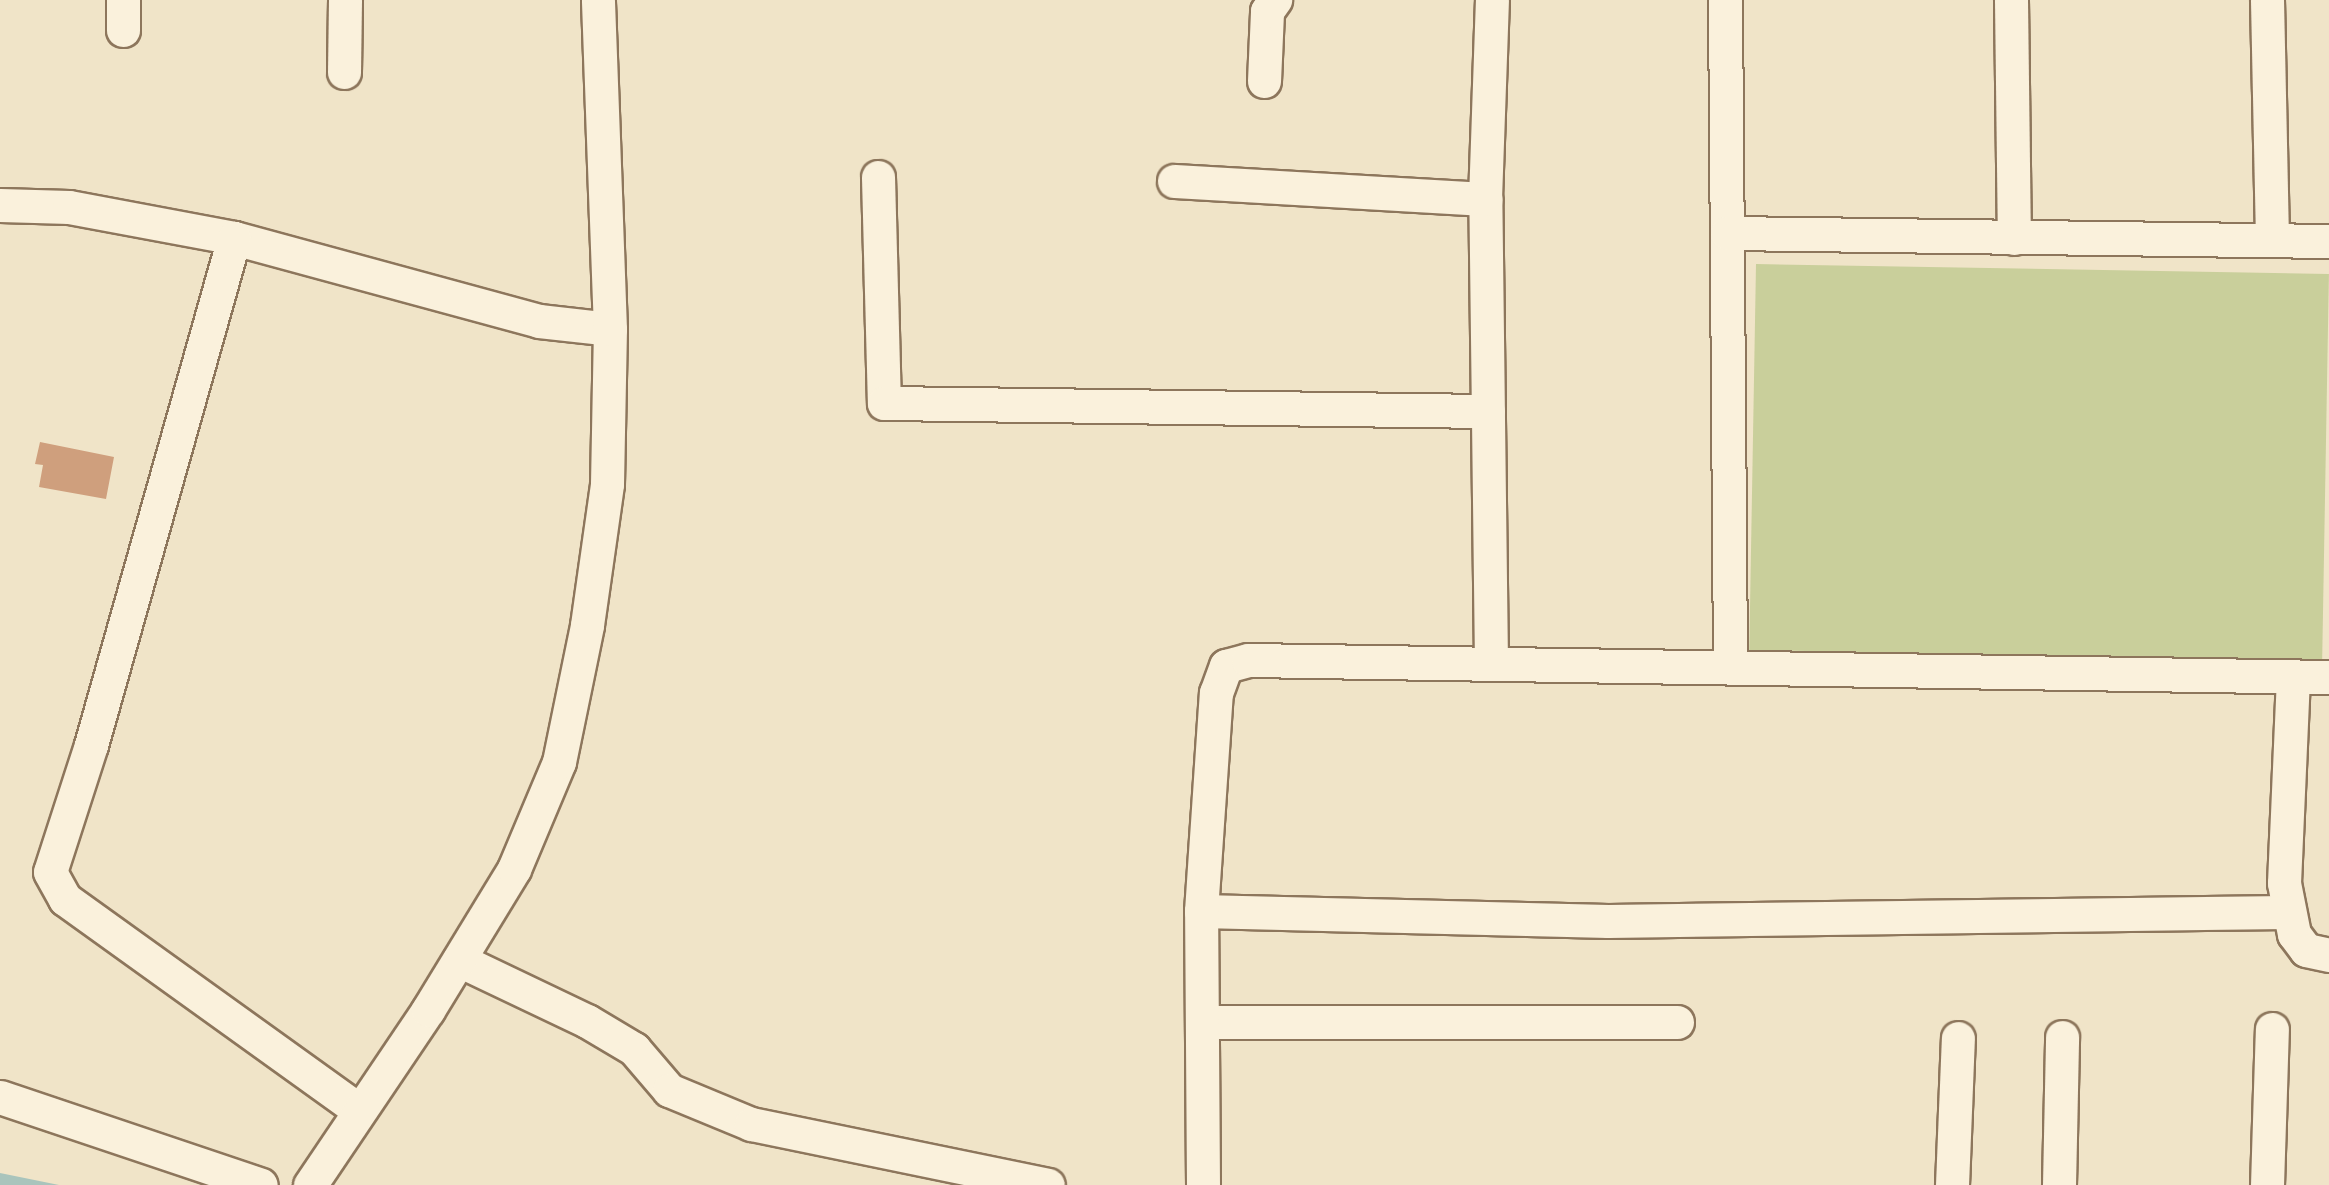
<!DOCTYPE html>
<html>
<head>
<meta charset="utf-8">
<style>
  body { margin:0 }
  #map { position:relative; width:2329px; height:1185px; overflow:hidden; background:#f0e4c8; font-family:Merriweather,serif }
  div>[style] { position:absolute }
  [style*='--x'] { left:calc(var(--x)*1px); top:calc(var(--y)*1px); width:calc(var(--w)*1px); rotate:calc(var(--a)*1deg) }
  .green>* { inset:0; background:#c9cf9b; transform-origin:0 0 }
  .water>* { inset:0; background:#a9c4bc }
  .building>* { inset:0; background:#cf9f7d }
  .roads { filter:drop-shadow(2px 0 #8d765c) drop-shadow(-2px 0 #8d765c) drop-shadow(0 2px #8d765c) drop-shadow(0 -2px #8d765c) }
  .street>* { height:33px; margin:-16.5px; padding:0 16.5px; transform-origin:16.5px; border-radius:16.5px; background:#faf1dc }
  span { translate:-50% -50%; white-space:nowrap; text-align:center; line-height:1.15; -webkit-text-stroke:6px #f7eed8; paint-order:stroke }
</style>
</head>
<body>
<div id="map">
  <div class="green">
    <div style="left:1756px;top:264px;width:573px;height:386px;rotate:1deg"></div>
  </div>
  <div class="water">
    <div style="clip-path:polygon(0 1173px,59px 1185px,0 1185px)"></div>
  </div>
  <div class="building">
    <div style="clip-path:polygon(40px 442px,114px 457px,106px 499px,39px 487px,43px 465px,35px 464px)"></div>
  </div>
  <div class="roads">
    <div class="street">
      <div style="--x:1725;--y:0;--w:667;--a:89.57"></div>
      <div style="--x:2011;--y:0;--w:238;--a:89.3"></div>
      <div style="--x:2267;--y:0;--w:240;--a:88.8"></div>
      <div style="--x:123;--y:30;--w:30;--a:-90"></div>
      <div style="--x:344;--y:72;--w:72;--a:-89.2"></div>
      <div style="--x:1264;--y:81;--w:70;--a:-87.5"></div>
      <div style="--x:1267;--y:11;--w:14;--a:-54"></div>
      <div style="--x:878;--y:177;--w:226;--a:88.5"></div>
      <div style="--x:884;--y:403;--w:604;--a:0.76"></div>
      <div style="--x:1174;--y:181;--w:312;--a:3.3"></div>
      <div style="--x:0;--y:205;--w:69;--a:1.7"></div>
      <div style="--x:69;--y:207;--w:168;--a:10.6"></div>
      <div style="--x:234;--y:238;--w:316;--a:15.2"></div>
      <div style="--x:539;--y:321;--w:71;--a:6.4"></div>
      <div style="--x:1727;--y:233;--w:602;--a:0.76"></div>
      <div style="--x:234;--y:238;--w:527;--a:105.75"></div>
      <div style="--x:91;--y:745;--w:133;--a:107.9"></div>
      <div style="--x:50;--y:872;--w:31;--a:61"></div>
      <div style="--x:65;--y:899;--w:362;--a:35.7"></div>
      <div style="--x:1491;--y:664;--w:465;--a:-90.7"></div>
      <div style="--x:1485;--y:199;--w:199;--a:-88"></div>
      <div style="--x:2293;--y:677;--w:206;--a:92.5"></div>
      <div style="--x:2284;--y:883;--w:52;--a:78.9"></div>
      <div style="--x:2294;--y:934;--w:20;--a:53"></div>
      <div style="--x:2306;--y:950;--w:24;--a:12"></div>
      <div style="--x:1201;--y:911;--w:407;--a:1.4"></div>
      <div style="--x:1608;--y:921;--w:679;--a:-0.76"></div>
      <div style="--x:459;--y:960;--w:142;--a:25.5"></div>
      <div style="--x:587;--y:1021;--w:55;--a:30.8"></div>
      <div style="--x:634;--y:1049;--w:54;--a:49.5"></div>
      <div style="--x:669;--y:1090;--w:89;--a:22.5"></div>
      <div style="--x:751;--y:1124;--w:303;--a:11.6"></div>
      <div style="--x:1202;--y:1022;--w:475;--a:0"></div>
      <div style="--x:0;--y:1097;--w:275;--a:18.6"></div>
      <div style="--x:310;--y:1185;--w:211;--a:-56"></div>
      <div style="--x:428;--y:1010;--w:165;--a:-58.6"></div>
      <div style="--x:514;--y:869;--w:116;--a:-67.2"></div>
      <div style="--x:559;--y:762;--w:140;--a:-78.4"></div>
      <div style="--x:587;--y:625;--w:142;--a:-81.9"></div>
      <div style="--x:607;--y:484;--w:155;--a:-88.9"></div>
      <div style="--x:610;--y:329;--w:329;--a:-92.1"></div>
      <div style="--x:1203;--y:1185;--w:274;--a:-90.4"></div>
      <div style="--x:1201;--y:911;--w:219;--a:-86.1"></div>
      <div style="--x:1216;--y:693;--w:29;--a:-70"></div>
      <div style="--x:1226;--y:666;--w:23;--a:-15"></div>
      <div style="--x:1248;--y:660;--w:1081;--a:0.9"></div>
      <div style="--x:1952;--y:1185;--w:147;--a:-87.7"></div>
      <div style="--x:2059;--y:1185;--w:148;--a:-88.8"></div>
      <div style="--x:2267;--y:1185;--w:156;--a:-88.2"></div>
    </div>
  </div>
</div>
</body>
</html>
